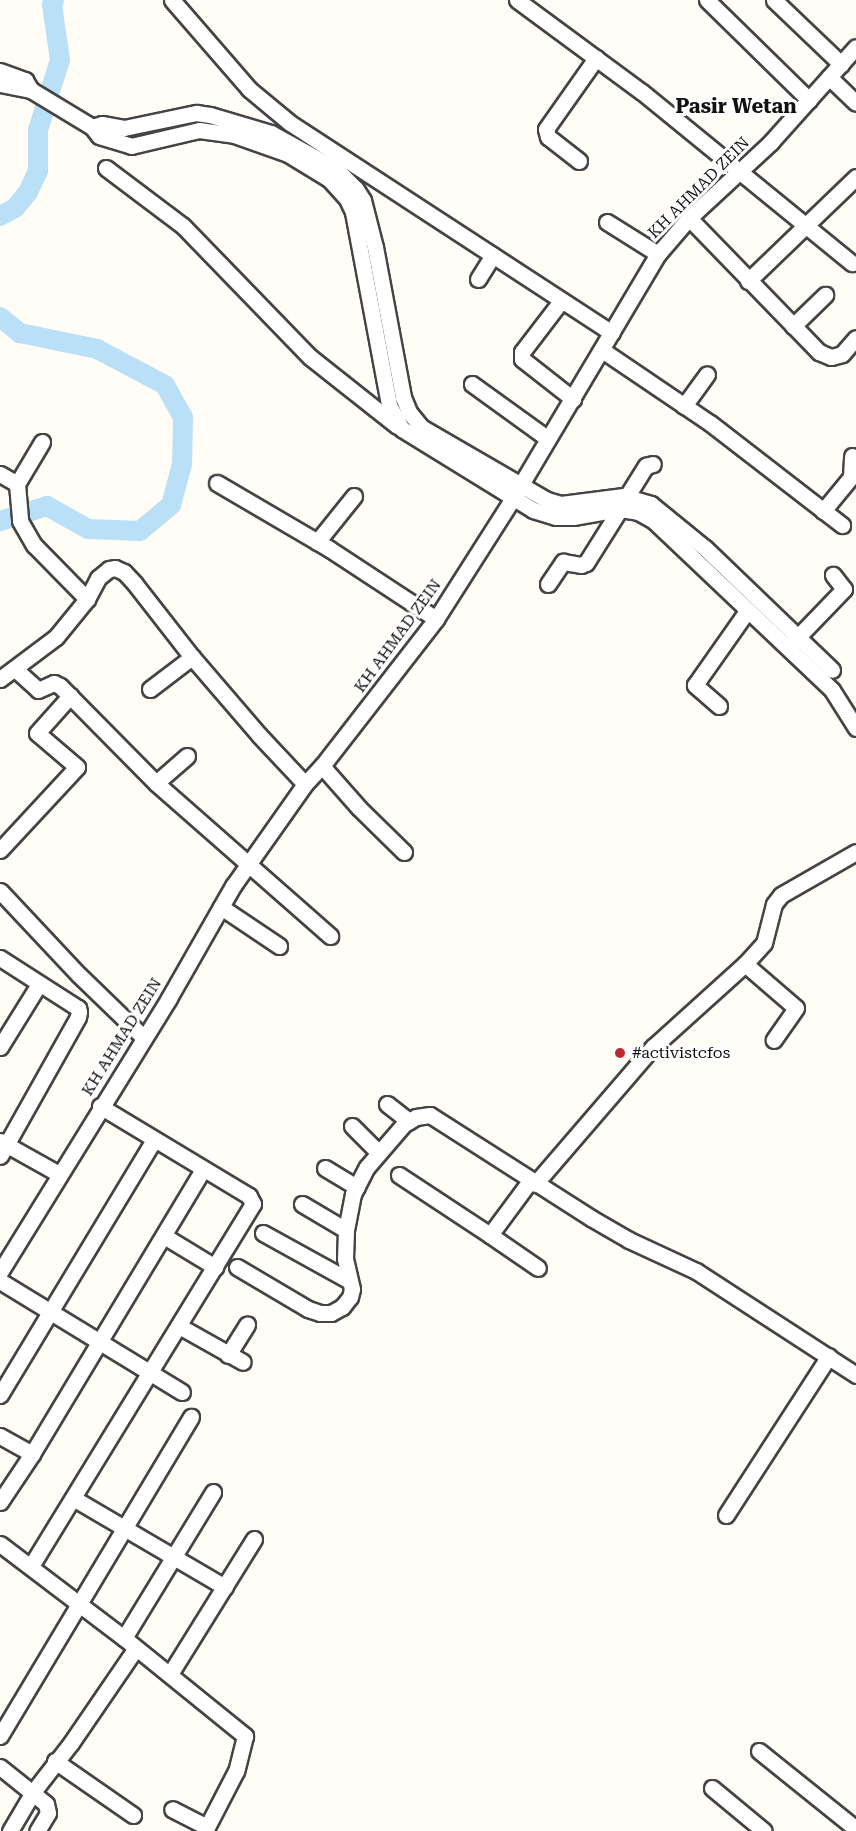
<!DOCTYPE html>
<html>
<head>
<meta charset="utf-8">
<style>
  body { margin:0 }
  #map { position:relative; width:856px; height:1831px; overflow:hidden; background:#fffdf5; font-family:"Roboto Serif",serif }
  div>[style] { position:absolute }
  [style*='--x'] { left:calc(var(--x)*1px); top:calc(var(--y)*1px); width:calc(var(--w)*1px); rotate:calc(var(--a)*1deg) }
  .river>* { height:20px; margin:-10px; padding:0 10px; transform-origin:10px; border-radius:10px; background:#b9e0f7 }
  .roads { filter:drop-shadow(2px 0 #444) drop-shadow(-2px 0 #444) drop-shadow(0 2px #444) drop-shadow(0 -2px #444) }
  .minor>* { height:15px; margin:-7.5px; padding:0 7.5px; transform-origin:7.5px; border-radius:7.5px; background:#fff }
  .dots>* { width:16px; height:16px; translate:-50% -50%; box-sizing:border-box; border:3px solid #fff; border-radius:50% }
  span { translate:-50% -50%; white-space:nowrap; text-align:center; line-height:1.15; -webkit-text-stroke:6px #fff; paint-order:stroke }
  .street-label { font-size:16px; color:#111 }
  .poi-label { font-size:16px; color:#111 }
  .left { translate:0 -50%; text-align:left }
  .quarter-label { font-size:20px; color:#111; font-weight:700 }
</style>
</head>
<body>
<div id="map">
  <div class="river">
    <div style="--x:0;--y:216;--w:17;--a:-28"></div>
    <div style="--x:15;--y:208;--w:21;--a:-51"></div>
    <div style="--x:28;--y:192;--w:23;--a:-65"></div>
    <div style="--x:38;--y:171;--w:41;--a:-90"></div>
    <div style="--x:38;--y:130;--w:73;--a:-72.6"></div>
    <div style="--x:60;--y:60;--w:56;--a:-98.3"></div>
    <div style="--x:52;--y:5;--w:5;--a:-68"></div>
    <div style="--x:0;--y:317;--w:26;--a:39"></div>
    <div style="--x:20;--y:333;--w:79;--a:11.7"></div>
    <div style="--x:97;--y:349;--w:77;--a:27.9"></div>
    <div style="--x:165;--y:385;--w:37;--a:61"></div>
    <div style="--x:183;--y:417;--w:47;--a:91.2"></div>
    <div style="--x:182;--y:464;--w:42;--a:105"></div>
    <div style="--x:171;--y:505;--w:40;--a:140"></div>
    <div style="--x:140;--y:531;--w:52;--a:-177.8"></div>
    <div style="--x:88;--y:529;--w:47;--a:-150.7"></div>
    <div style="--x:47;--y:506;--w:49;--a:162.3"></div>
  </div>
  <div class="roads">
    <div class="minor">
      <div style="--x:172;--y:0;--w:118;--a:49.1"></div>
      <div style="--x:249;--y:89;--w:53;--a:39.7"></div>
      <div style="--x:290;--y:123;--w:384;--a:33.1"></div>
      <div style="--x:517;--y:0;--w:155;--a:36.4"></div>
      <div style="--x:642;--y:92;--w:271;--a:39.2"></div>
      <div style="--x:707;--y:0;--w:143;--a:44.4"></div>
      <div style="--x:774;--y:0;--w:93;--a:43.7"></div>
      <div style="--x:0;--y:71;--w:27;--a:20"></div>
      <div style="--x:25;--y:80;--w:12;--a:59"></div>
      <div style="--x:31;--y:90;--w:71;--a:31.2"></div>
      <div style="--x:92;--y:127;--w:10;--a:-17"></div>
      <div style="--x:102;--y:124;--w:22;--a:10"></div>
      <div style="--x:124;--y:128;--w:74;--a:-11.8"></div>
      <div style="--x:196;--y:113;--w:14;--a:8"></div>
      <div style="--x:210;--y:115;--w:64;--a:16.4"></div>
      <div style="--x:271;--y:133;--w:74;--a:29"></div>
      <div style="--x:336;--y:169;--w:28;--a:45"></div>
      <div style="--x:356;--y:189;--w:13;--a:58"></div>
      <div style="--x:363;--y:200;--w:49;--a:75.7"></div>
      <div style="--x:375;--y:247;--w:153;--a:79.4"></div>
      <div style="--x:403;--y:397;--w:16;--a:68"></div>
      <div style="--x:409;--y:412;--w:19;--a:51"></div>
      <div style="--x:421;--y:427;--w:146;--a:30.1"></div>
      <div style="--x:547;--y:500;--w:15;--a:16"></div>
      <div style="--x:561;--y:504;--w:63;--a:-7.4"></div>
      <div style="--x:623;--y:496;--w:29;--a:16"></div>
      <div style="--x:651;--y:504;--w:70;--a:39.2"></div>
      <div style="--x:705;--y:548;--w:176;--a:43.8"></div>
      <div style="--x:829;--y:77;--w:37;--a:44"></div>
      <div style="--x:0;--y:84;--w:32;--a:11"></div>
      <div style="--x:92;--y:127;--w:11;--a:52"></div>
      <div style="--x:99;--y:136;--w:34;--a:17"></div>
      <div style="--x:131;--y:146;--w:70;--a:-13.2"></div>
      <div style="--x:199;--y:130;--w:35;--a:8"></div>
      <div style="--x:234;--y:135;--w:57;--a:19.4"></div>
      <div style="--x:288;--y:154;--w:48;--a:31.4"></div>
      <div style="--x:329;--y:179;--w:27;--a:48"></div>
      <div style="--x:347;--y:199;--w:14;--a:65"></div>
      <div style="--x:353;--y:212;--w:196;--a:79.4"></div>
      <div style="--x:389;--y:405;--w:27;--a:62"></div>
      <div style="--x:402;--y:429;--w:154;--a:31.7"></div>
      <div style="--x:533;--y:510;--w:24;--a:17"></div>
      <div style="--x:556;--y:517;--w:17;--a:0"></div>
      <div style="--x:573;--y:517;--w:48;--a:-9.7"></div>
      <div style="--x:620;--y:509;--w:18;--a:9"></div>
      <div style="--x:638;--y:512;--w:18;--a:29"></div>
      <div style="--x:654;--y:521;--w:245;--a:43.5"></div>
      <div style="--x:832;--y:690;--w:45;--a:57.7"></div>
      <div style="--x:579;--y:161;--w:39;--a:-142"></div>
      <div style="--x:548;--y:137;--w:8;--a:-104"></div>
      <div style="--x:546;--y:129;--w:87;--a:-54.8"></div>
      <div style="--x:106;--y:168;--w:96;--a:37"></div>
      <div style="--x:183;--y:226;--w:182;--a:45.9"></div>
      <div style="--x:310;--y:357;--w:111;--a:38.4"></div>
      <div style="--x:689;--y:218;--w:187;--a:45.9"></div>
      <div style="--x:819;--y:352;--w:13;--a:23"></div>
      <div style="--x:831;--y:357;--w:11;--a:-15"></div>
      <div style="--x:842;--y:354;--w:21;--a:-49"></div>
      <div style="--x:607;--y:222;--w:60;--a:32.1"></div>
      <div style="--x:478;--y:279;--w:28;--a:-58"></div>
      <div style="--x:748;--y:281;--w:150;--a:-43.9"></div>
      <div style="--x:561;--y:301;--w:64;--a:127.4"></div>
      <div style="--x:522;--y:352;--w:7;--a:90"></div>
      <div style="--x:522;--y:359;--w:65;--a:38.1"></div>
      <div style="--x:793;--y:326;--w:45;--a:-44.1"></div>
      <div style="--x:602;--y:350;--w:130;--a:34.1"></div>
      <div style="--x:710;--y:423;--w:167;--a:37.7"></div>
      <div style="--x:472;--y:384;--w:92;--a:35.8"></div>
      <div style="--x:684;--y:406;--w:39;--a:-54"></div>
      <div style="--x:0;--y:474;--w:20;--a:30"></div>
      <div style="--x:17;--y:484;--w:37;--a:85"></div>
      <div style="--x:20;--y:521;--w:28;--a:60"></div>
      <div style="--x:34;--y:545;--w:76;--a:45.5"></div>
      <div style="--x:217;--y:483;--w:129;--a:30.4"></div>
      <div style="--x:328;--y:548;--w:129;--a:33.3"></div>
      <div style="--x:17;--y:484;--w:49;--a:-59.2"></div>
      <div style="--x:627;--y:496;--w:36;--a:-58"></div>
      <div style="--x:646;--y:466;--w:7;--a:-16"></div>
      <div style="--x:823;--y:511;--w:44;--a:-50.5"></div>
      <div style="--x:851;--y:477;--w:21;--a:-87"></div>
      <div style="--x:317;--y:542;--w:59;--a:-51.2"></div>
      <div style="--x:548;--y:584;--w:27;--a:-56"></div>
      <div style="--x:563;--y:562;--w:18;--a:9"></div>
      <div style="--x:581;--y:565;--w:5;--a:-22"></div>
      <div style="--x:586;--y:563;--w:64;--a:-57.8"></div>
      <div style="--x:792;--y:643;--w:75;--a:-46.1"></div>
      <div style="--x:844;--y:589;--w:18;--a:-128"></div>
      <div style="--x:15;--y:669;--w:31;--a:42"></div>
      <div style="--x:38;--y:690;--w:17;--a:-24"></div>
      <div style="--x:54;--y:683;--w:7;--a:27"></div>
      <div style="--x:60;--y:686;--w:136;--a:45.3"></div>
      <div style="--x:0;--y:679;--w:70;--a:-36.9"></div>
      <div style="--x:56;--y:637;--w:49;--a:-50.8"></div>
      <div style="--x:87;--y:599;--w:24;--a:-62"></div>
      <div style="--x:98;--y:578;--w:14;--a:-39"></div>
      <div style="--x:109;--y:569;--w:6;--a:-9"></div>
      <div style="--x:115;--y:568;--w:10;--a:24"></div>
      <div style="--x:124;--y:572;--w:16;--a:47"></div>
      <div style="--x:135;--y:584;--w:93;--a:52"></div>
      <div style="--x:192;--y:657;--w:103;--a:49.3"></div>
      <div style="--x:259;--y:735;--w:67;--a:46.8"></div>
      <div style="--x:150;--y:689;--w:53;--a:-37.3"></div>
      <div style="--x:719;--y:706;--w:32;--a:-139"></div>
      <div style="--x:695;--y:685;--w:90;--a:-54.9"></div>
      <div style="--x:187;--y:756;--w:41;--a:138.9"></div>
      <div style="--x:156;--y:783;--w:232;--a:41.3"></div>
      <div style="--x:322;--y:766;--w:56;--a:48.6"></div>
      <div style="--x:359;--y:808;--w:63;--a:44.4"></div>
      <div style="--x:0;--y:850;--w:113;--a:-47.1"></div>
      <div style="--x:77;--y:767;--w:52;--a:-139.6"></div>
      <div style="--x:37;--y:733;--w:50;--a:-48.3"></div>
      <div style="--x:0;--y:891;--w:115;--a:46.8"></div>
      <div style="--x:79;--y:975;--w:89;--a:44.1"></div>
      <div style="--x:221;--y:907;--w:70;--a:33.9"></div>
      <div style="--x:0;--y:958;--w:93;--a:32.7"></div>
      <div style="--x:78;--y:1008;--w:4;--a:76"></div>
      <div style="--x:79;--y:1012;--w:5;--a:101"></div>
      <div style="--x:78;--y:1017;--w:159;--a:119.3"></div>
      <div style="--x:745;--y:964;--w:28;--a:-48"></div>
      <div style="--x:764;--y:943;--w:40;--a:-75.6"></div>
      <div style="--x:774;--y:904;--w:11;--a:-52"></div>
      <div style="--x:781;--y:895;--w:86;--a:-29.8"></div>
      <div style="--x:0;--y:1047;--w:74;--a:-58.2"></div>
      <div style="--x:387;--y:1104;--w:28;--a:38"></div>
      <div style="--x:352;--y:1126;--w:38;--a:45"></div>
      <div style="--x:0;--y:1141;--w:68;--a:29.2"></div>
      <div style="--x:325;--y:1168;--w:37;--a:31"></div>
      <div style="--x:399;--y:1175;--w:109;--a:33.4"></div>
      <div style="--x:490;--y:1235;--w:67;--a:-53.5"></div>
      <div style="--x:535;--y:1184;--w:181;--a:-49.3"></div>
      <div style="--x:653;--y:1047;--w:124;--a:-42.1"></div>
      <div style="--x:745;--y:964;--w:67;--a:40.8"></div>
      <div style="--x:796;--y:1008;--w:39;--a:125"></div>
      <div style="--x:302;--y:1204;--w:51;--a:30.6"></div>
      <div style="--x:263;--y:1233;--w:99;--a:28.9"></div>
      <div style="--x:490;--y:1235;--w:58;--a:34.5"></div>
      <div style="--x:164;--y:1236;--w:60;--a:31.3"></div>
      <div style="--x:237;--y:1267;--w:82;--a:30.6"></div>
      <div style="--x:308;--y:1309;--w:13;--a:18"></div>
      <div style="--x:320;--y:1313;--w:11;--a:0"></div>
      <div style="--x:331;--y:1313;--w:13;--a:-29"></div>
      <div style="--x:342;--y:1307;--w:13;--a:-51"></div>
      <div style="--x:350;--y:1297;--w:8;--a:-76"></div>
      <div style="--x:352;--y:1289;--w:31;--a:-103"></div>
      <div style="--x:345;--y:1259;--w:29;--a:-88"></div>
      <div style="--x:346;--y:1230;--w:37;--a:-79"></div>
      <div style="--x:353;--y:1194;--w:30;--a:-63"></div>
      <div style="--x:367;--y:1167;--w:57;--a:-49.3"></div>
      <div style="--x:404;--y:1124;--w:14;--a:-30"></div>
      <div style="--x:416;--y:1117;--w:14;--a:-8"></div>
      <div style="--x:430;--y:1115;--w:191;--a:32.6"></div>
      <div style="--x:591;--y:1218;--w:44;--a:30.1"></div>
      <div style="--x:629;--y:1240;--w:74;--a:24.8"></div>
      <div style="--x:696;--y:1271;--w:191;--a:33"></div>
      <div style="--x:0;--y:1272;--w:322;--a:-58.3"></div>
      <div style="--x:169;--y:998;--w:129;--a:-60.3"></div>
      <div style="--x:233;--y:886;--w:125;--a:-54.8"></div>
      <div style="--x:305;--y:784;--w:25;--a:-47"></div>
      <div style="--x:322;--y:766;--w:186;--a:-52.2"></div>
      <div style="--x:436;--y:619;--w:143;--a:-57.5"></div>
      <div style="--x:513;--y:498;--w:284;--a:-59.3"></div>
      <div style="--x:658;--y:254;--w:48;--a:-49.3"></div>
      <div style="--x:689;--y:218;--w:112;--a:-42.8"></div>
      <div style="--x:771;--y:142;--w:127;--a:-48.2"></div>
      <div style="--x:0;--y:1281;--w:213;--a:31.4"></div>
      <div style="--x:179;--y:1326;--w:73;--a:29.4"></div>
      <div style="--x:228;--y:1355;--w:36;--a:-58"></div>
      <div style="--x:0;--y:1395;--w:298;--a:-58.9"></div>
      <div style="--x:0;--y:1436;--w:37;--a:29"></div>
      <div style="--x:73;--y:1498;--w:176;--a:30.4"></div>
      <div style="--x:0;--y:1502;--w:58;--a:-56.3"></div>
      <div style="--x:32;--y:1454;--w:332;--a:-59"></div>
      <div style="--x:726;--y:1515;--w:189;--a:-57.1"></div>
      <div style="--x:0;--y:1544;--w:156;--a:37.2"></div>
      <div style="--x:124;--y:1638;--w:156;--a:39"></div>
      <div style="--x:245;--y:1736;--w:36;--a:104"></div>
      <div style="--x:236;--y:1771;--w:63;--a:117.4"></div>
      <div style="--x:207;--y:1827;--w:39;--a:-153"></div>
      <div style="--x:31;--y:1566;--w:425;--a:-58.5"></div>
      <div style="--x:253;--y:1204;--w:9;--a:-117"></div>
      <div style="--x:249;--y:1196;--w:174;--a:-148.9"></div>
      <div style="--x:124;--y:1638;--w:171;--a:-58.6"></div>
      <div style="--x:170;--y:1674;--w:159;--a:-58.1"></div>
      <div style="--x:0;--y:1736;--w:372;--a:-59.1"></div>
      <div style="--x:759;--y:1751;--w:124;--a:38.8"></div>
      <div style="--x:55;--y:1761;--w:95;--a:34.7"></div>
      <div style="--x:0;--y:1767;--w:59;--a:38.8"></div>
      <div style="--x:46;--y:1804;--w:9;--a:77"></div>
      <div style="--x:48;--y:1813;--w:21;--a:121"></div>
      <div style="--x:712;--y:1788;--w:67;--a:39.6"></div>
      <div style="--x:10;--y:1831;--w:45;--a:-59.5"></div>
      <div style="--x:33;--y:1792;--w:62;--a:-52.2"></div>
      <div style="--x:71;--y:1743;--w:115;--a:-55.6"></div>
    </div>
  </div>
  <div class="dots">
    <div style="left:620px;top:1053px;background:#c4262e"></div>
  </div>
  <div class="street-label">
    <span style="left:699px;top:188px;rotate:-45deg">KH AHMAD ZEIN</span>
    <span style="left:398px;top:636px;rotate:-54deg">KH AHMAD ZEIN</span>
    <span style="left:122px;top:1037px;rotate:-58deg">KH AHMAD ZEIN</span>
  </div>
  <div class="poi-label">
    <span class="left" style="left:632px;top:1053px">#activistcfos</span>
  </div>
  <div class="quarter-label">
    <span style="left:736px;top:106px">Pasir Wetan</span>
  </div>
</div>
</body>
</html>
